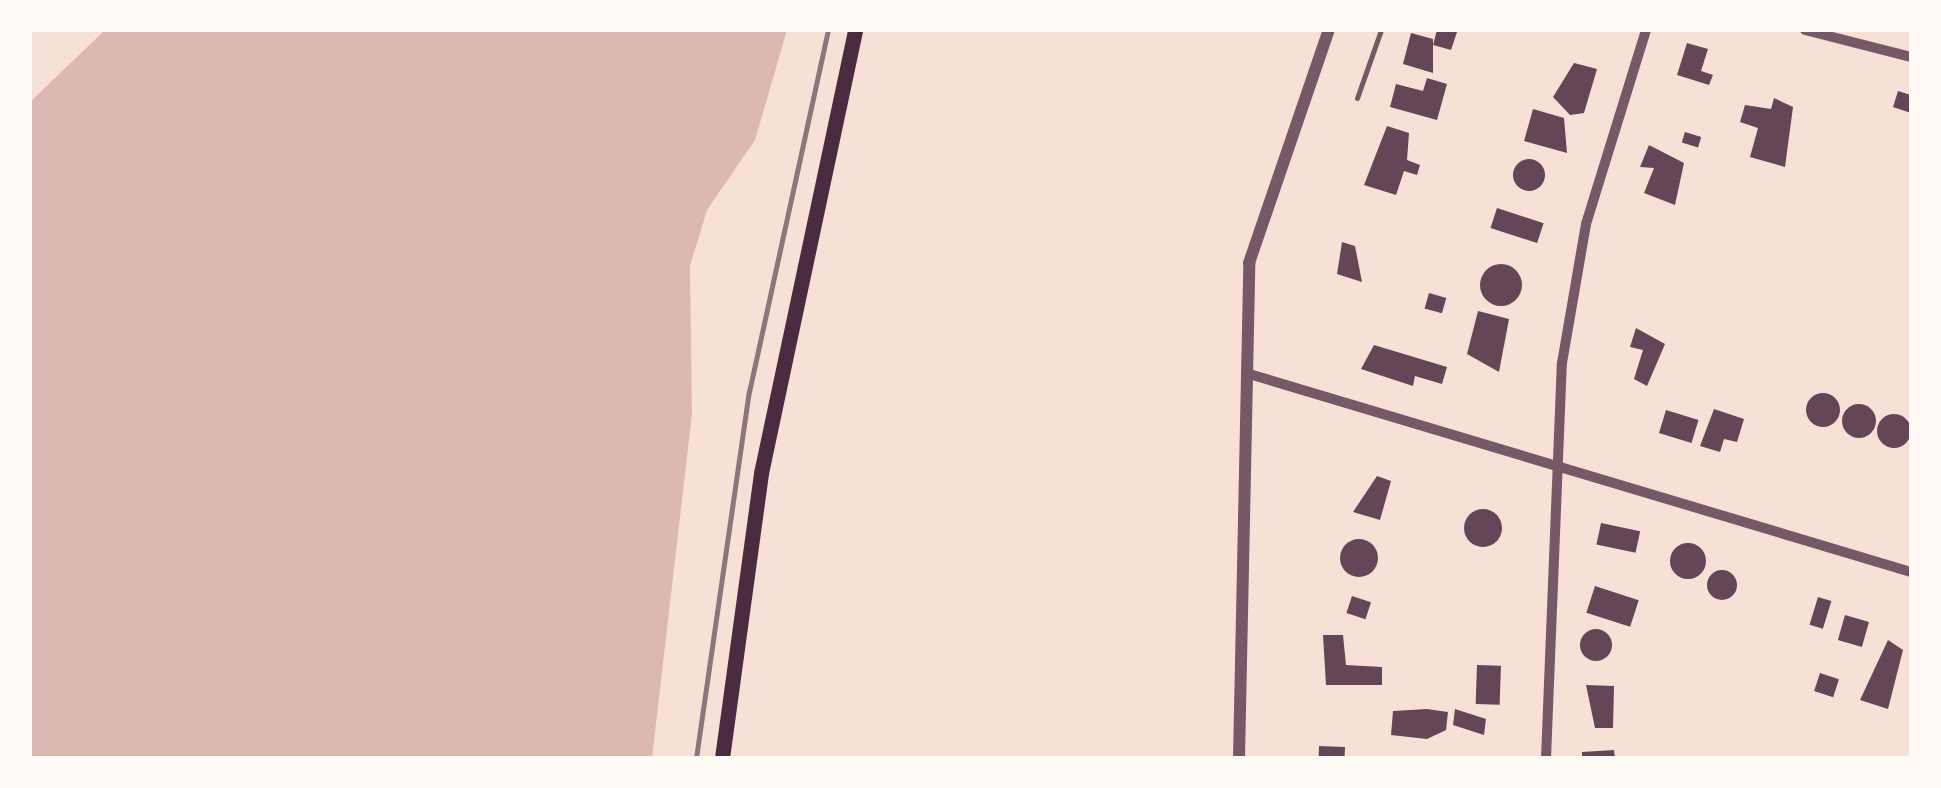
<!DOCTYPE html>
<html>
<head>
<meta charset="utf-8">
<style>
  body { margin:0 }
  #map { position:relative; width:1941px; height:788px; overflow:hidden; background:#f7e1d7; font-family:"Zilla Slab",serif }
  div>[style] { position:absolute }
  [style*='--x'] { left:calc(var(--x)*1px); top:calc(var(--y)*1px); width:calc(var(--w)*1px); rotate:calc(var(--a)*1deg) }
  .water>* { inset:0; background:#dcb8b0 }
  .building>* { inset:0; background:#644757; transform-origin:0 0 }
  .round { border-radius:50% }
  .service>* { height:5px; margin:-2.5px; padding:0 2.5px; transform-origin:2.5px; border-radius:2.5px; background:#755966 }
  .minor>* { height:10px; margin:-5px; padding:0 5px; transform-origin:5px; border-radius:5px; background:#755966 }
  .tertiary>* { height:12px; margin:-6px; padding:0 6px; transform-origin:6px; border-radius:6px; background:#755966 }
  .primary>* { height:15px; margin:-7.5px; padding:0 7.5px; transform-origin:7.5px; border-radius:7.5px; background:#4a2c40 }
  .rail>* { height:5px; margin:-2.5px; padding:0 2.5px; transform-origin:2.5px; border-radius:2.5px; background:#8f747c }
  span { translate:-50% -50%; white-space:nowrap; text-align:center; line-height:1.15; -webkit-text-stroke:9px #fffaf5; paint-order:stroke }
  .frame { position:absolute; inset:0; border:32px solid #fffaf5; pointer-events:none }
</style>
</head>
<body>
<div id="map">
  <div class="water">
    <div style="clip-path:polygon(105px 30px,787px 30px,755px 140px,707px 210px,690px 266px,692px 414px,652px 758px,30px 758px,30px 102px)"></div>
  </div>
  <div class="building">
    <div style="clip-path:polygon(1437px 30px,1457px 32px,1451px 50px,1433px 45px)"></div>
    <div style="clip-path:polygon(1411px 33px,1433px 39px,1433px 73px,1403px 64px)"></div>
    <div style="clip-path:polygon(1687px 43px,1708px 49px,1701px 71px,1713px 75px,1709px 85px,1677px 75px)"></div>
    <div style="clip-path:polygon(1574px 63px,1597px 69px,1584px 113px,1570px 115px,1553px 97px)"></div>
    <div style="clip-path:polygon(1427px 78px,1447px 84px,1437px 120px,1390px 107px,1396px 84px,1423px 91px)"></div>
    <div style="clip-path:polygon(1898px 91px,1911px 95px,1911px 113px,1893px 107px)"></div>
    <div style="clip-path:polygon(1774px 98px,1793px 107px,1785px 167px,1750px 157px,1758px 128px,1740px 122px,1745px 105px,1771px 109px)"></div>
    <div style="clip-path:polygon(1533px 109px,1564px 118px,1567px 153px,1524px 141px)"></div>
    <div style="clip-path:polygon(1387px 126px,1409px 133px,1407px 160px,1420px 165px,1417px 175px,1404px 171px,1396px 195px,1364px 185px)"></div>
    <div style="left:1685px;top:132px;width:17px;height:11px;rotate:17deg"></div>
    <div style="clip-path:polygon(1649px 145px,1684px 163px,1675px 205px,1644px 193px,1654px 168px,1640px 167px)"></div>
    <div class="round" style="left:1513px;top:159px;width:32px;height:32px"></div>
    <div style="left:1497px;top:208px;width:49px;height:21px;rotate:18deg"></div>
    <div style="clip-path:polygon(1342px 242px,1355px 246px,1362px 282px,1337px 274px)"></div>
    <div class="round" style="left:1480px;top:264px;width:42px;height:42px"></div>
    <div style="left:1429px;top:293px;width:18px;height:16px;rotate:16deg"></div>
    <div style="clip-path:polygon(1478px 311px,1509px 319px,1499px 372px,1467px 354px)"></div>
    <div style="clip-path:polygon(1636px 328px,1665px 344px,1647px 386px,1634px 379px,1643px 350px,1630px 347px)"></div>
    <div style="clip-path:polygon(1374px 345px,1447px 367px,1442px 384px,1415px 376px,1413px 386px,1361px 369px)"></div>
    <div class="round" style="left:1806px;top:393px;width:34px;height:34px"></div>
    <div class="round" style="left:1842px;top:404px;width:34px;height:34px"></div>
    <div style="clip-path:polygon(1714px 409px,1744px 419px,1737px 442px,1724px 439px,1720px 452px,1700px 446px)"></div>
    <div style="left:1666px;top:410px;width:34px;height:24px;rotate:17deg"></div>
    <div class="round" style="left:1877px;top:414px;width:34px;height:34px"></div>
    <div style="clip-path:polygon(1377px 476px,1391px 481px,1380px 520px,1353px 512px)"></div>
    <div class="round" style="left:1464px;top:509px;width:38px;height:38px"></div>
    <div style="left:1601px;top:523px;width:40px;height:22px;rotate:12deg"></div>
    <div class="round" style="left:1340px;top:539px;width:38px;height:38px"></div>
    <div class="round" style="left:1670px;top:543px;width:36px;height:36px"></div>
    <div class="round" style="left:1707px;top:570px;width:30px;height:30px"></div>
    <div style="left:1595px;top:586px;width:46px;height:28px;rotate:18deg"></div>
    <div style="left:1352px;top:596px;width:20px;height:18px;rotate:18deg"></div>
    <div style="left:1818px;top:597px;width:14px;height:29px;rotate:17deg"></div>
    <div style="left:1845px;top:615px;width:25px;height:26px;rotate:16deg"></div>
    <div class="round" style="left:1580px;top:629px;width:32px;height:32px"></div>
    <div style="clip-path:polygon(1323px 635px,1343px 635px,1346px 665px,1382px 667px,1382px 685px,1326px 685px)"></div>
    <div style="clip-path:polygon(1888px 640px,1903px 650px,1888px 709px,1860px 700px)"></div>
    <div style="left:1477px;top:665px;width:24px;height:39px;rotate:2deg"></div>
    <div style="left:1820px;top:673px;width:20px;height:19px;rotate:18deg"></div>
    <div style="clip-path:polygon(1586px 685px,1614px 686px,1613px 728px,1595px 728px)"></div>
    <div style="clip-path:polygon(1427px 709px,1448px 712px,1446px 730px,1427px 739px,1391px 735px,1393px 711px)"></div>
    <div style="clip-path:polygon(1455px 709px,1486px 719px,1484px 735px,1453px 725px)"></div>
    <div style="left:1319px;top:746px;width:26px;height:12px;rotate:2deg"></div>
    <div style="clip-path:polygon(1614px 750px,1615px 758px,1582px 758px,1582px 752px)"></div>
  </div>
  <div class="service">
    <div style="--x:1357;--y:98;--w:72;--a:-70.6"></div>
  </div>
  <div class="minor">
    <div style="--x:1805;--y:30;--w:109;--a:14.3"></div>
    <div style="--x:1246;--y:373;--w:694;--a:16.66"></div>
    <div style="--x:1546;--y:758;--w:395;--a:-87.7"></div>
    <div style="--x:1562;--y:363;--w:141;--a:-80.2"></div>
    <div style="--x:1586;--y:224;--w:203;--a:-72.8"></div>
  </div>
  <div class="tertiary">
    <div style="--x:1239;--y:758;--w:495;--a:-88.8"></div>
    <div style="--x:1249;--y:263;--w:246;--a:-71.1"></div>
  </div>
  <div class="primary">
    <div style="--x:722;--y:758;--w:288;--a:-82.2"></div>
    <div style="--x:761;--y:473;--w:453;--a:-78"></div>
  </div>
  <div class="rail">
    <div style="--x:696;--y:758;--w:370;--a:-81.8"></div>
    <div style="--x:749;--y:392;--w:371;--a:-77.7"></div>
  </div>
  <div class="frame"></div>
</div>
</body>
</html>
